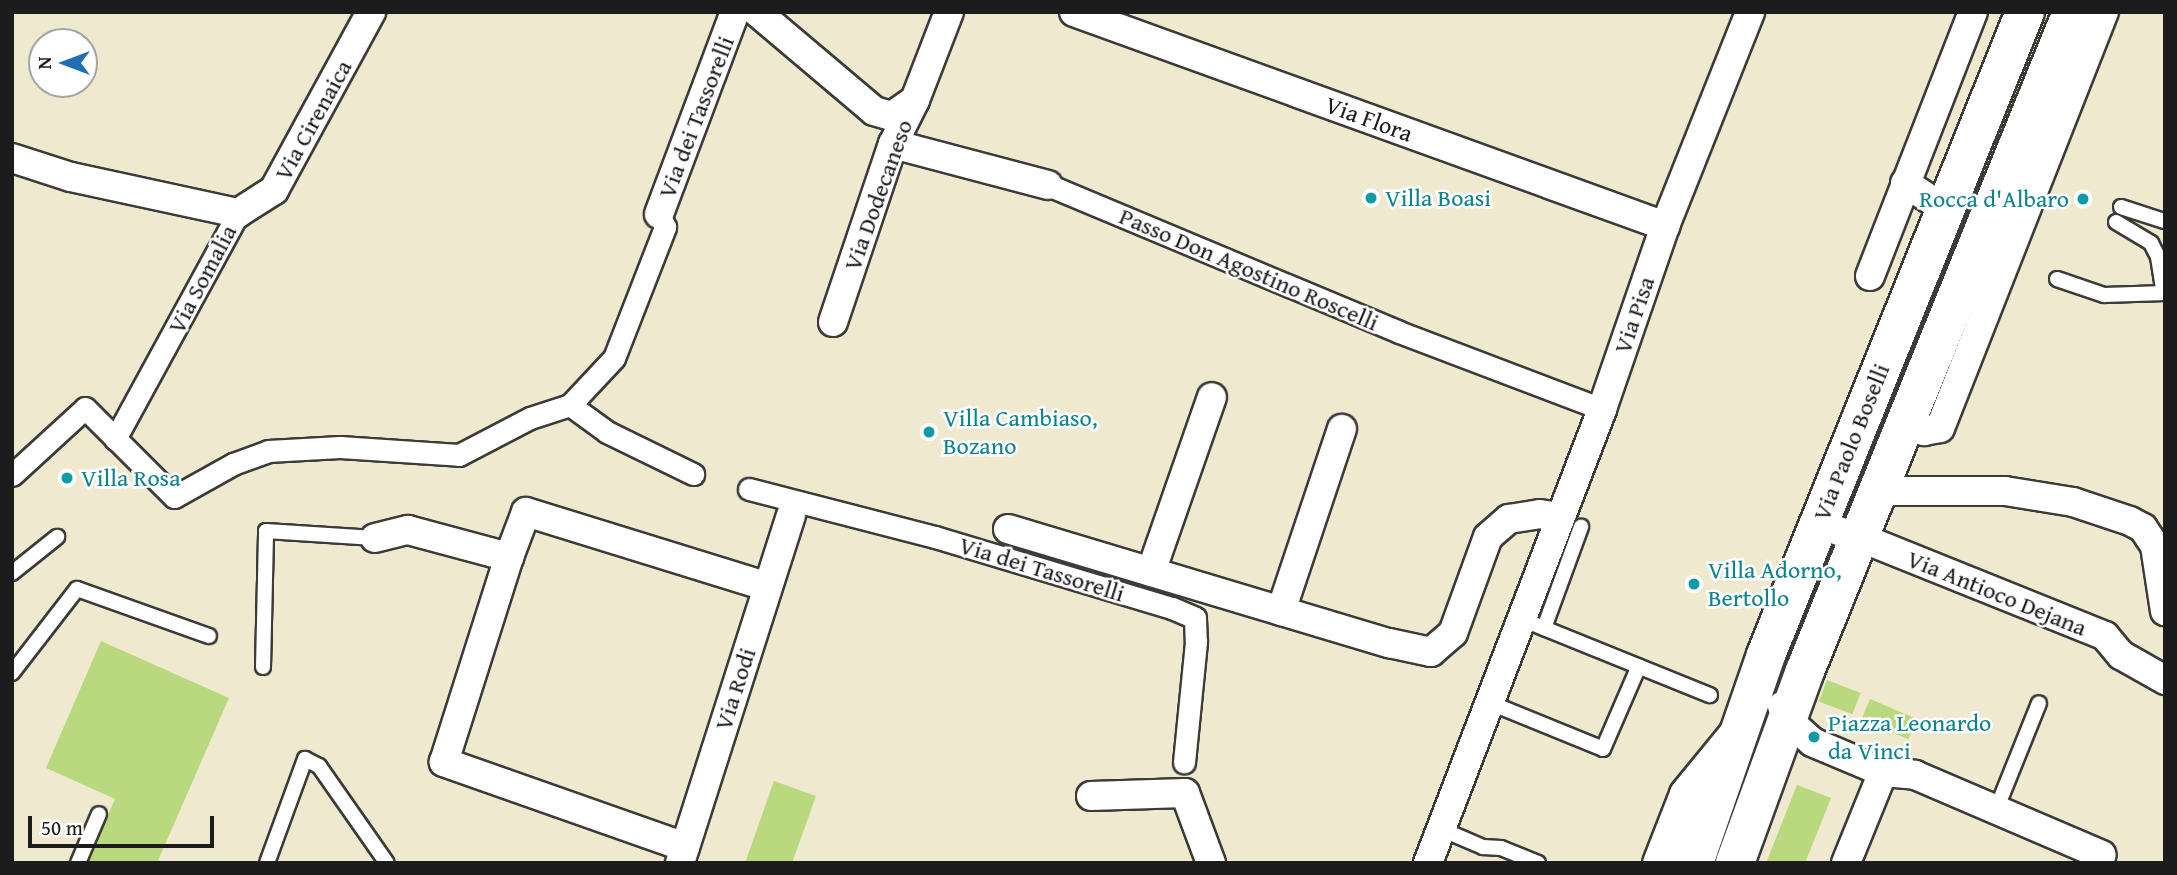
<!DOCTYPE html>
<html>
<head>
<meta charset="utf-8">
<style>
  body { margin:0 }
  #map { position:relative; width:2177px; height:875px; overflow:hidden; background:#efe9cf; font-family:"Gentium Book Plus",serif }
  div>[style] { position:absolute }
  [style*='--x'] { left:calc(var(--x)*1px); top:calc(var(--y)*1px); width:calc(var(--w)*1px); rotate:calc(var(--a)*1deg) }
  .green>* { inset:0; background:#bad87e; transform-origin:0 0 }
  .roads { filter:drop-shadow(2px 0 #3c3b37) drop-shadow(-2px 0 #3c3b37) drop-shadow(0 2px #3c3b37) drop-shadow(0 -2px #3c3b37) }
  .service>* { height:14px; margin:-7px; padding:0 7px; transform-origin:7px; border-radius:7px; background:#fff }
  .pedestrian>* { height:21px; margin:-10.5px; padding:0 10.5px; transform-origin:10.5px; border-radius:10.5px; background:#fff }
  .minor>* { height:28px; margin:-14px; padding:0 14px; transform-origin:14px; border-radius:14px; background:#fff }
  .tertiary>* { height:33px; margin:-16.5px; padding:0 16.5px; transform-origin:16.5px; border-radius:16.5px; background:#fff }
  .secondary>* { height:38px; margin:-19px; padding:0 19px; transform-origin:19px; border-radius:19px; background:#fff }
  .dots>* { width:19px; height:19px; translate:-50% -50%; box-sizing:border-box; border:4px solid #fff; border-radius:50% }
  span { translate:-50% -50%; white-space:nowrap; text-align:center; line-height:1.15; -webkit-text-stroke:5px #fff; paint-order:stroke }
  .street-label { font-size:24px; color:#1c1c1c }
  .culture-label { font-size:24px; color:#0d838f }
  .left { translate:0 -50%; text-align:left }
  .right { translate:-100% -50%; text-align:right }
  .frame { position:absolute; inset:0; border:14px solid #1c1c1c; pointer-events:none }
  .north { position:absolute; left:28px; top:28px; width:70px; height:70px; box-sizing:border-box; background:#fff; border:2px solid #a4a4a4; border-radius:50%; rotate:270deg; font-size:19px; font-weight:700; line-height:28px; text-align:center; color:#1c1c1c }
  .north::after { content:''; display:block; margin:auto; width:24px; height:32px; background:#1f6fb2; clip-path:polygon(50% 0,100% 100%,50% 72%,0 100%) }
  .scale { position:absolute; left:28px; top:816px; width:186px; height:32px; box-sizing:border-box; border:4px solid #1c1c1c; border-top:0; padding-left:9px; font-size:21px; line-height:24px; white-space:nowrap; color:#1c1c1c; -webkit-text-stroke:5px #fff; paint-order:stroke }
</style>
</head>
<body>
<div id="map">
  <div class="green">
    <div style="left:2012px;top:86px;width:11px;height:154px;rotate:15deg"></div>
    <div style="left:1940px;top:263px;width:11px;height:102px;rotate:27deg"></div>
    <div style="left:1885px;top:399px;width:11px;height:96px;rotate:27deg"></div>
    <div style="left:1818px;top:565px;width:11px;height:103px;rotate:27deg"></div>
    <div style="clip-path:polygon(101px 641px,229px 698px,157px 863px,87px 863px,115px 799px,46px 768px)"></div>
    <div style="left:1827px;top:680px;width:36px;height:23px;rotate:21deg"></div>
    <div style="left:1870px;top:699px;width:51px;height:22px;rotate:23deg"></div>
    <div style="clip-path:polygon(774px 781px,816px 796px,792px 863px,745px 863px)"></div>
    <div style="clip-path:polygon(1797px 785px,1831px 798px,1805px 863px,1766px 863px)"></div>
  </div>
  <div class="roads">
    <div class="service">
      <div style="--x:2121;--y:207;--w:45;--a:18"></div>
      <div style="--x:2116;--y:222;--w:41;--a:31"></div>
      <div style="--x:2151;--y:243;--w:16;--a:63"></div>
      <div style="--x:2158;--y:257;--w:36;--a:81"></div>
      <div style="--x:2057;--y:279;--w:50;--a:18.8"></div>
      <div style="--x:2104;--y:295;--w:61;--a:-1.9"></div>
      <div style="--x:12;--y:573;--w:58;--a:-38.7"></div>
      <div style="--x:1519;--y:618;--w:206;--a:22"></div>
      <div style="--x:1544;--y:628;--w:108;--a:-69.9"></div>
      <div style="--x:263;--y:667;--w:136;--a:-88.7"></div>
      <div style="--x:266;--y:531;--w:109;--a:3.7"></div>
      <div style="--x:12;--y:673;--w:106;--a:-52.3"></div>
      <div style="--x:77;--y:589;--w:140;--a:19.6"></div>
      <div style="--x:1488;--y:702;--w:124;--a:22.2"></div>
      <div style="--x:1603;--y:749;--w:90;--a:-66.6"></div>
      <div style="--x:1996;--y:810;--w:115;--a:-68.1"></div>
      <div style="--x:1441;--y:829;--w:46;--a:23.2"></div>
      <div style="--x:1483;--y:847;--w:18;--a:3"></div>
      <div style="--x:1501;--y:848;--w:40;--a:22"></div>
      <div style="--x:78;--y:863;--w:53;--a:-66.8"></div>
      <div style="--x:267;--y:863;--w:111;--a:-69.9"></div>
      <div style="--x:305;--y:759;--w:16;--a:27"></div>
      <div style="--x:319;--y:766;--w:118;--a:55"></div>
    </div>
    <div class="pedestrian">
      <div style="--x:1048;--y:185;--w:381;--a:22.7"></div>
      <div style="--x:1399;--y:332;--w:217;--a:20.8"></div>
      <div style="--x:570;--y:405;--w:46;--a:36.1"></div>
      <div style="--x:607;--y:432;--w:96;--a:26"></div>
      <div style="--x:115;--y:439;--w:257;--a:-61.4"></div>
      <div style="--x:12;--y:475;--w:99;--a:-42.5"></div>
      <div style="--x:85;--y:408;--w:126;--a:45"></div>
      <div style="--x:174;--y:497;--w:68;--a:-29.2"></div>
      <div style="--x:233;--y:464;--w:37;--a:-20"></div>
      <div style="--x:268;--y:451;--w:72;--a:-3.2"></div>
      <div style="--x:340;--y:447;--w:119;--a:3.8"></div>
      <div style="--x:459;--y:455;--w:80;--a:-27.5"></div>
      <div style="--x:530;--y:418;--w:42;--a:-18"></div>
      <div style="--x:570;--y:405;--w:64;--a:-46.9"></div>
      <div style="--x:614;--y:358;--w:141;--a:-68.7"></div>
      <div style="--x:665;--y:227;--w:14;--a:-115"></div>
      <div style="--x:749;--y:489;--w:192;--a:14.5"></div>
      <div style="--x:935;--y:537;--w:247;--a:16.7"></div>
      <div style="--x:1172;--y:608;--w:25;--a:23"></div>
      <div style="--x:1195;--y:618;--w:24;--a:88"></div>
      <div style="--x:1196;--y:642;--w:121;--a:95.7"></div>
    </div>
    <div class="minor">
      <div style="--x:757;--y:12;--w:153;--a:40.2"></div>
      <div style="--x:874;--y:111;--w:19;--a:16"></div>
      <div style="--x:892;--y:116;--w:28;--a:-35"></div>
      <div style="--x:1074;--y:12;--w:629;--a:19.91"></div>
      <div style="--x:893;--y:144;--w:160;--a:14.8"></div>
      <div style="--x:12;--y:158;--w:62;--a:17.9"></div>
      <div style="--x:71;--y:177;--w:171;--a:12.2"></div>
      <div style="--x:238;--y:213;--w:43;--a:-32.6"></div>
      <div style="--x:274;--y:190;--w:203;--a:-61.4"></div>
      <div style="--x:1905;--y:183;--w:48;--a:33"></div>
      <div style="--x:659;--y:214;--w:216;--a:-69.4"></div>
      <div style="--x:1870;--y:276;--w:283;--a:-68.7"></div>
      <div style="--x:833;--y:322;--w:188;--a:-71.4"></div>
      <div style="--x:893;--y:144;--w:49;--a:-63.4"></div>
      <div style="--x:915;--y:100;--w:94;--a:-68.9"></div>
      <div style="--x:1905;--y:425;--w:20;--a:18"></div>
      <div style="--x:1924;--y:431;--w:16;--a:-11"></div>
      <div style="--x:1940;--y:428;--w:447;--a:-68.5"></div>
      <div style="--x:1878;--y:491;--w:127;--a:0"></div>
      <div style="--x:2005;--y:491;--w:69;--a:9.2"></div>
      <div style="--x:2073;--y:502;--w:60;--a:18.4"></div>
      <div style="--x:2130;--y:521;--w:15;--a:28"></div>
      <div style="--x:2143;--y:528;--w:22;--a:56"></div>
      <div style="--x:2155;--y:546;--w:66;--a:81.3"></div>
      <div style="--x:1818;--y:524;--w:59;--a:18.7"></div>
      <div style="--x:1874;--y:543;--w:249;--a:21.9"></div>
      <div style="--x:2105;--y:636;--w:25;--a:50"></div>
      <div style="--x:2121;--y:655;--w:51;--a:29.6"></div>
      <div style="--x:1008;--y:529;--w:398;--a:16.7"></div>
      <div style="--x:1389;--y:643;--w:43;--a:12.1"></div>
      <div style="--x:1431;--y:652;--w:29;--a:-41"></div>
      <div style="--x:1453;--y:633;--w:102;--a:-70"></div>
      <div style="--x:1488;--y:537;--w:28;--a:-41"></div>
      <div style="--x:1509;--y:519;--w:31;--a:-9"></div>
      <div style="--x:1540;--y:514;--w:18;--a:9"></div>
      <div style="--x:375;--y:538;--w:34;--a:-14"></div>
      <div style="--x:408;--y:530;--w:105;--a:15"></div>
      <div style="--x:1151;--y:572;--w:185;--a:-70.8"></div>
      <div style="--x:1281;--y:611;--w:192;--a:-71.5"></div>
      <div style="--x:1782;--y:706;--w:17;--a:65"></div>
      <div style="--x:1789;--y:721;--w:31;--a:42"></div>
      <div style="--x:1812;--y:742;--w:77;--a:22.9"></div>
      <div style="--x:1883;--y:772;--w:32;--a:5"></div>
      <div style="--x:1915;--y:775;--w:203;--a:23.2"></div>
      <div style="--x:1091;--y:796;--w:94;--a:-1.8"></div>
      <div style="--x:1185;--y:793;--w:75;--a:69.6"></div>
      <div style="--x:685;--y:847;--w:256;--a:-160.6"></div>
      <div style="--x:444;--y:762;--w:215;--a:-72.4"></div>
      <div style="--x:509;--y:557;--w:48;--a:-69.3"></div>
      <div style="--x:526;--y:512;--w:253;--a:17.2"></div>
      <div style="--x:680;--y:863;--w:365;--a:-72.3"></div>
      <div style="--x:1428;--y:863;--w:486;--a:-69"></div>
      <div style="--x:1602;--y:409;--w:194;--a:-71"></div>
      <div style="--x:1665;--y:226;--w:230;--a:-68.3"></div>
      <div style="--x:1846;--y:863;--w:98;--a:-67.9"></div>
    </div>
    <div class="tertiary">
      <div style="--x:1659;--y:863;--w:74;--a:-68.6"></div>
      <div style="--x:1686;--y:794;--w:77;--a:-50.8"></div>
    </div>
    <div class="secondary">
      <div style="--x:1694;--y:863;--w:220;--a:-70.9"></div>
      <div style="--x:1766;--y:655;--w:693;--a:-68.06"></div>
      <div style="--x:1735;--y:863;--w:204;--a:-70"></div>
      <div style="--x:1805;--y:671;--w:711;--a:-67.94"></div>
    </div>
  </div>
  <div class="dots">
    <div style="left:1371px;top:198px;background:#0f9aa8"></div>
    <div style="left:2083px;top:199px;background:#0f9aa8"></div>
    <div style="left:929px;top:432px;background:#0f9aa8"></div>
    <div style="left:67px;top:478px;background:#0f9aa8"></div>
    <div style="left:1694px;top:584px;background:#0f9aa8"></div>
    <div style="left:1814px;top:737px;background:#0f9aa8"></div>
  </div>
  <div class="street-label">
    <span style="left:696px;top:117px;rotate:-69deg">Via dei Tassorelli</span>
    <span style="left:1369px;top:119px;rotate:20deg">Via Flora</span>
    <span style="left:313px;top:120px;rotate:-61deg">Via Cirenaica</span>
    <span style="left:878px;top:195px;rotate:-70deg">Via Dodecaneso</span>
    <span style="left:1249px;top:269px;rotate:23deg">Passo Don Agostino Roscelli</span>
    <span style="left:202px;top:279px;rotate:-62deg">Via Somalia</span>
    <span style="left:1634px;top:315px;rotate:-71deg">Via Pisa</span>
    <span style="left:1851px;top:442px;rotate:-68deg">Via Paolo Boselli</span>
    <span style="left:1042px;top:569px;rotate:17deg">Via dei Tassorelli</span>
    <span style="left:1997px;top:593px;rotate:22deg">Via Antioco Dejana</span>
    <span style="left:735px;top:689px;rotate:-72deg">Via Rodi</span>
  </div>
  <div class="culture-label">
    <span class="left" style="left:1385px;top:198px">Villa Boasi</span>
    <span class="right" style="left:2069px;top:199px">Rocca d'Albaro</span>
    <span class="left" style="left:943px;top:432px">Villa Cambiaso,<br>Bozano</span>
    <span class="left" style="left:81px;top:478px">Villa Rosa</span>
    <span class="left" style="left:1708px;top:584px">Villa Adorno,<br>Bertollo</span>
    <span class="left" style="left:1828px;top:737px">Piazza Leonardo<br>da Vinci</span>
  </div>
  <div class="frame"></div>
  <div class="north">N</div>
  <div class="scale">50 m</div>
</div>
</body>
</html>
